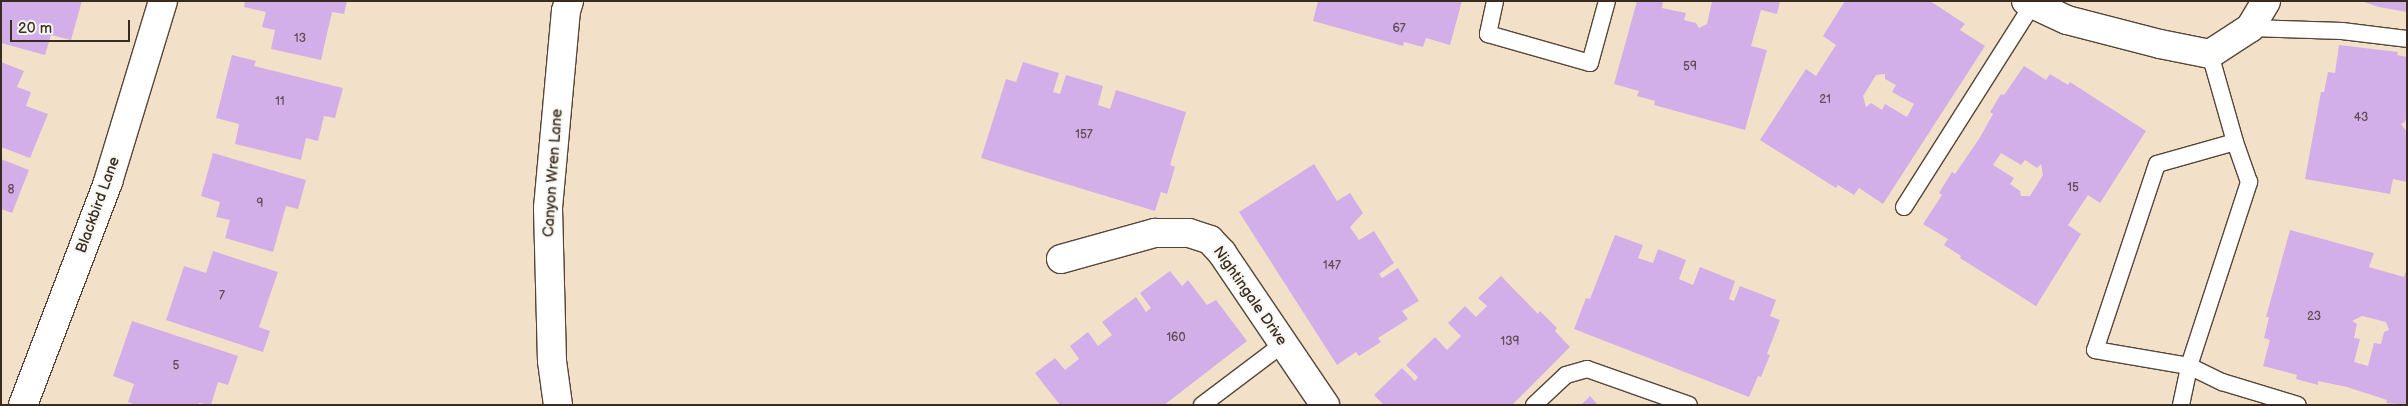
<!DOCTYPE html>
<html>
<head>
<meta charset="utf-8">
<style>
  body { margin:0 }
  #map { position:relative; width:2408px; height:406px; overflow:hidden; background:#f2e1c8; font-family:"Balsamiq Sans",sans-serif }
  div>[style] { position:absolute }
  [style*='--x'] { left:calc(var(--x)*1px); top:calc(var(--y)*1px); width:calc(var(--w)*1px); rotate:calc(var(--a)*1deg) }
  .building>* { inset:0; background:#d3afe9 }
  .roads { filter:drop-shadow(1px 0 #564538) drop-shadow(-1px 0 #564538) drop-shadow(0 1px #564538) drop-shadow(0 -1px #564538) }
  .service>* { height:16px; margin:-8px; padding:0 8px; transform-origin:8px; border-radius:8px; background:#fff }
  .minor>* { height:28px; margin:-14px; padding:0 14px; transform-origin:14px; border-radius:14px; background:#fff }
  .tertiary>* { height:28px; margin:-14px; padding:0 14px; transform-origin:14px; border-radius:14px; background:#fff }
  span { translate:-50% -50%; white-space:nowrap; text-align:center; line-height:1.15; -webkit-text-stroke:4px #f6f6f2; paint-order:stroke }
  .number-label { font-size:12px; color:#614b51 }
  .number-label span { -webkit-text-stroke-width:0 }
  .street-label { font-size:15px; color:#3b2a1e }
  .frame { position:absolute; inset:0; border:2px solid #3b2a1e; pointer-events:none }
  .scale { position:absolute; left:10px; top:20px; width:120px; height:22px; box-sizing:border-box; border:2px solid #3b2a1e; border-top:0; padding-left:6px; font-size:15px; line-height:18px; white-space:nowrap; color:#3b2a1e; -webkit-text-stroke:4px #f6f6f2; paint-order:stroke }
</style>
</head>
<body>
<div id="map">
  <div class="building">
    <div style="clip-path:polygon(1px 1px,82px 1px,71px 40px,51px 35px,45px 55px,1px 43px)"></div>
    <div style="clip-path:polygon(245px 1px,347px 1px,344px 14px,332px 12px,321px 60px,271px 49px,275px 30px,262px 27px,266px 12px,244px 7px)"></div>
    <div style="clip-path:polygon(1318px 1px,1462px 1px,1450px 45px,1426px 38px,1423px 47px,1404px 42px,1403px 46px,1313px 21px)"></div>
    <div style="clip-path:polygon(1637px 1px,1663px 1px,1662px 8px,1686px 13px,1684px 20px,1696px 23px,1699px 28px,1707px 24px,1712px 1px,1780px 1px,1777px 14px,1761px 10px,1751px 46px,1767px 50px,1745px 130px,1654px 105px,1655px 101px,1637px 96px,1639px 91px,1614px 84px)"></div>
    <div style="clip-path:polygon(evenodd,1845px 1px,1930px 1px,1965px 24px,1960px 30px,1985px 46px,1883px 204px,1859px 188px,1854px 195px,1838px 185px,1836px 188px,1760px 140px,1806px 69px,1816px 76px,1836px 45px,1823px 36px,1845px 1px,1885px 74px,1885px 79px,1896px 85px,1892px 92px,1914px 104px,1907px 117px,1885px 104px,1882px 110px,1871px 103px,1866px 107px,1863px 96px,1876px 75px,1885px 74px)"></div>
    <div style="clip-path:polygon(2361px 1px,2407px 1px,2407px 12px,2379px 7px)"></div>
    <div style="clip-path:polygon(2339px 45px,2398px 52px,2397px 55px,2407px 57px,2407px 115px,2405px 122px,2401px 124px,2407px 132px,2407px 182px,2393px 179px,2390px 194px,2305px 179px,2321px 92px,2324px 92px,2328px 72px,2335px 73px)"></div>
    <div style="clip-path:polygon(232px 55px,256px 61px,254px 66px,343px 88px,335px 118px,324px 116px,318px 141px,306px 138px,301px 160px,235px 144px,239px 124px,216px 118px)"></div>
    <div style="clip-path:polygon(1px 62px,24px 71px,17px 87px,31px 92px,26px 106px,48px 114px,30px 158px,1px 147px)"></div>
    <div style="clip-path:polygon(1023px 62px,1059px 73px,1053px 92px,1060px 94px,1066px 75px,1103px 86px,1098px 105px,1110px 109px,1116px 90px,1186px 112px,1170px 165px,1175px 167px,1167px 194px,1161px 192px,1155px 211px,981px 158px,1006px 79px,1016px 82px)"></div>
    <div style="clip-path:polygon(evenodd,2024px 66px,2046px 80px,2050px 74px,2068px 85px,2070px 82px,2146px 131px,2100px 203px,2088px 195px,2068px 225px,2081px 234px,2036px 306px,1960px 258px,1961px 256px,1944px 245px,1948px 239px,1923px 224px,1942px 195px,1939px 193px,1952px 172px,1955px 174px,1979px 139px,1993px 114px,1990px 112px,2001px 94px,2004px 95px,2024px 66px,2001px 153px,2021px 165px,2025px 160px,2037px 168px,2041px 164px,2043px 175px,2030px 196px,2021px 196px,2020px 191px,2010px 184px,2014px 178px,1993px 165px,2001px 153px)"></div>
    <div style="clip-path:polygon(213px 153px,306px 180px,298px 209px,286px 206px,273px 252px,225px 238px,230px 220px,216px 217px,220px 202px,201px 196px)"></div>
    <div style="clip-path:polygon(1px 159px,29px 170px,12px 213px,1px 209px)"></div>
    <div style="clip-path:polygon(1314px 164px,1337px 201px,1350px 193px,1363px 213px,1350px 227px,1359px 240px,1374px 231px,1394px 263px,1379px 274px,1382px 278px,1398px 268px,1419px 301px,1402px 311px,1408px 319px,1378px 338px,1381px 342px,1359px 356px,1356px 352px,1337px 365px,1239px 212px)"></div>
    <div style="clip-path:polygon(evenodd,2290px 230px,2374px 253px,2369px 267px,2404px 277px,2407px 268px,2407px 405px,2386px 403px,2387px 400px,2347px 387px,2318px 381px,2318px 385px,2296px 379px,2297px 375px,2263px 366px,2270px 340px,2264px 338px,2269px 317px,2266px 317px,2290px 230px,2362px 316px,2386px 322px,2389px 330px,2384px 332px,2381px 344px,2374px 343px,2368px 366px,2354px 362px,2360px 339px,2354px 338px,2357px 324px,2352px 321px,2362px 316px)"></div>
    <div style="clip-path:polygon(1615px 235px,1643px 245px,1638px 258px,1653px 263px,1658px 249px,1686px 260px,1679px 279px,1693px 285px,1700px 267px,1735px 281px,1729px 299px,1734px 301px,1740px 286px,1776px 300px,1770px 316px,1780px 320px,1767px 354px,1770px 355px,1761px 377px,1758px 376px,1749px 397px,1574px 329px,1586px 298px,1590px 299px)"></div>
    <div style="clip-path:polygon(213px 251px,278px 272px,259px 327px,270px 331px,263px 352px,166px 320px,184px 266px,206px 273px)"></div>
    <div style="clip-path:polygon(1170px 271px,1182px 286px,1188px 280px,1207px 305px,1216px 300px,1247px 341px,1164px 405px,1060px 405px,1035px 373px,1055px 358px,1065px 370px,1079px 359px,1070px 346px,1088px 332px,1098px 346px,1112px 335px,1102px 322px,1136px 297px,1146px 312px,1151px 308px,1140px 293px)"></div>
    <div style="clip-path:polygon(1501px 276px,1538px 314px,1540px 311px,1557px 328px,1555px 331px,1570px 347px,1512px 405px,1384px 405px,1374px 395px,1402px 368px,1415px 381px,1418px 377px,1406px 365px,1435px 337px,1447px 350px,1461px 336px,1448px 323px,1465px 306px,1476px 317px,1487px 306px,1478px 298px)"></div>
    <div style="clip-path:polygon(132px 321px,238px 356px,228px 385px,218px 382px,211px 405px,199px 403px,198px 405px,136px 405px,128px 402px,134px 384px,113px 376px)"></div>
    <div style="clip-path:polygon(1590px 396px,1598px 405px,1581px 405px)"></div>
  </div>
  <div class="roads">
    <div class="service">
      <div style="--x:1495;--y:1;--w:34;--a:102"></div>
      <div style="--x:1488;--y:34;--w:106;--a:15.9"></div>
      <div style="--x:1590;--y:63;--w:64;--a:-74.7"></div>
      <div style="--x:2250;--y:28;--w:92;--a:1.9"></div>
      <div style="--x:2342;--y:31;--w:65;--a:7"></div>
      <div style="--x:2210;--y:54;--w:91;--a:74.1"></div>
      <div style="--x:2235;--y:142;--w:81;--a:164.2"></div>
      <div style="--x:2157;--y:164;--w:196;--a:108.4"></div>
      <div style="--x:2095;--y:350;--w:95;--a:9.7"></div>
      <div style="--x:2189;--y:366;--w:194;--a:-71.9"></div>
      <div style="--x:2249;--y:182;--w:42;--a:-109.3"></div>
      <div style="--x:1904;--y:207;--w:241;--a:-57.6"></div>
      <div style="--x:1202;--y:405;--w:101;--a:-37"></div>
      <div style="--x:1534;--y:405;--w:44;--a:-43.2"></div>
      <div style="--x:1566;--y:375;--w:22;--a:-16"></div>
      <div style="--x:1587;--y:369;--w:108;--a:19.4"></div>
      <div style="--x:2181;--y:405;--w:40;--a:-78"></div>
      <div style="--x:2189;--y:366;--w:37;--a:26"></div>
      <div style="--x:2222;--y:382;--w:79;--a:16.8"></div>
    </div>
    <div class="minor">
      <div style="--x:2026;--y:1;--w:45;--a:24.9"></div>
      <div style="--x:2067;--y:20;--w:96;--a:14.5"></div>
      <div style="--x:2160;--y:44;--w:51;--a:11.3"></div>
      <div style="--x:2210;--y:54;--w:48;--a:-33"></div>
      <div style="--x:2250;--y:28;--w:31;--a:-59"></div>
      <div style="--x:1061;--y:259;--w:98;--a:-15.5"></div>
      <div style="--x:1155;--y:233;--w:34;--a:0"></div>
      <div style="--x:1189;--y:233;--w:22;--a:18"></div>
      <div style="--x:1210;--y:240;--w:18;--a:47"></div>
      <div style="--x:1222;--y:253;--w:184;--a:55.9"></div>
      <div style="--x:23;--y:405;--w:239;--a:-69.1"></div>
      <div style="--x:108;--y:182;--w:189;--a:-73.1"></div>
    </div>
    <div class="tertiary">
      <div style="--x:558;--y:405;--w:44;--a:-97.8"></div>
      <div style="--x:552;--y:361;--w:153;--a:-91.5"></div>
      <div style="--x:548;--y:208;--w:198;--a:-84.8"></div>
      <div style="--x:566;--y:11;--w:10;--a:-73"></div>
    </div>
  </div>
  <div class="number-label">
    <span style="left:1399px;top:29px">67</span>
    <span style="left:300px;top:39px">13</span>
    <span style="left:1690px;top:67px">59</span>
    <span style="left:1825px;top:100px">21</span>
    <span style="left:280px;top:102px">11</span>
    <span style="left:2361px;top:118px">43</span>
    <span style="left:1084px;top:135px">157</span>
    <span style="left:2073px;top:188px">15</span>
    <span style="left:11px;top:190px">8</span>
    <span style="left:260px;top:204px">9</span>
    <span style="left:1332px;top:266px">147</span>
    <span style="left:222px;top:296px">7</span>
    <span style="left:2314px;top:317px">23</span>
    <span style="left:1176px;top:338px">160</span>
    <span style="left:1510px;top:342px">139</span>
    <span style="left:176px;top:366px">5</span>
  </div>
  <div class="street-label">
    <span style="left:553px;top:173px;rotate:-86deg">Canyon Wren Lane</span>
    <span style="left:98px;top:205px;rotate:-70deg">Blackbird Lane</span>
    <span style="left:1250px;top:296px;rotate:55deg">Nightingale Drive</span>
  </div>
  <div class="frame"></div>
  <div class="scale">20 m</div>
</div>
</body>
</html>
